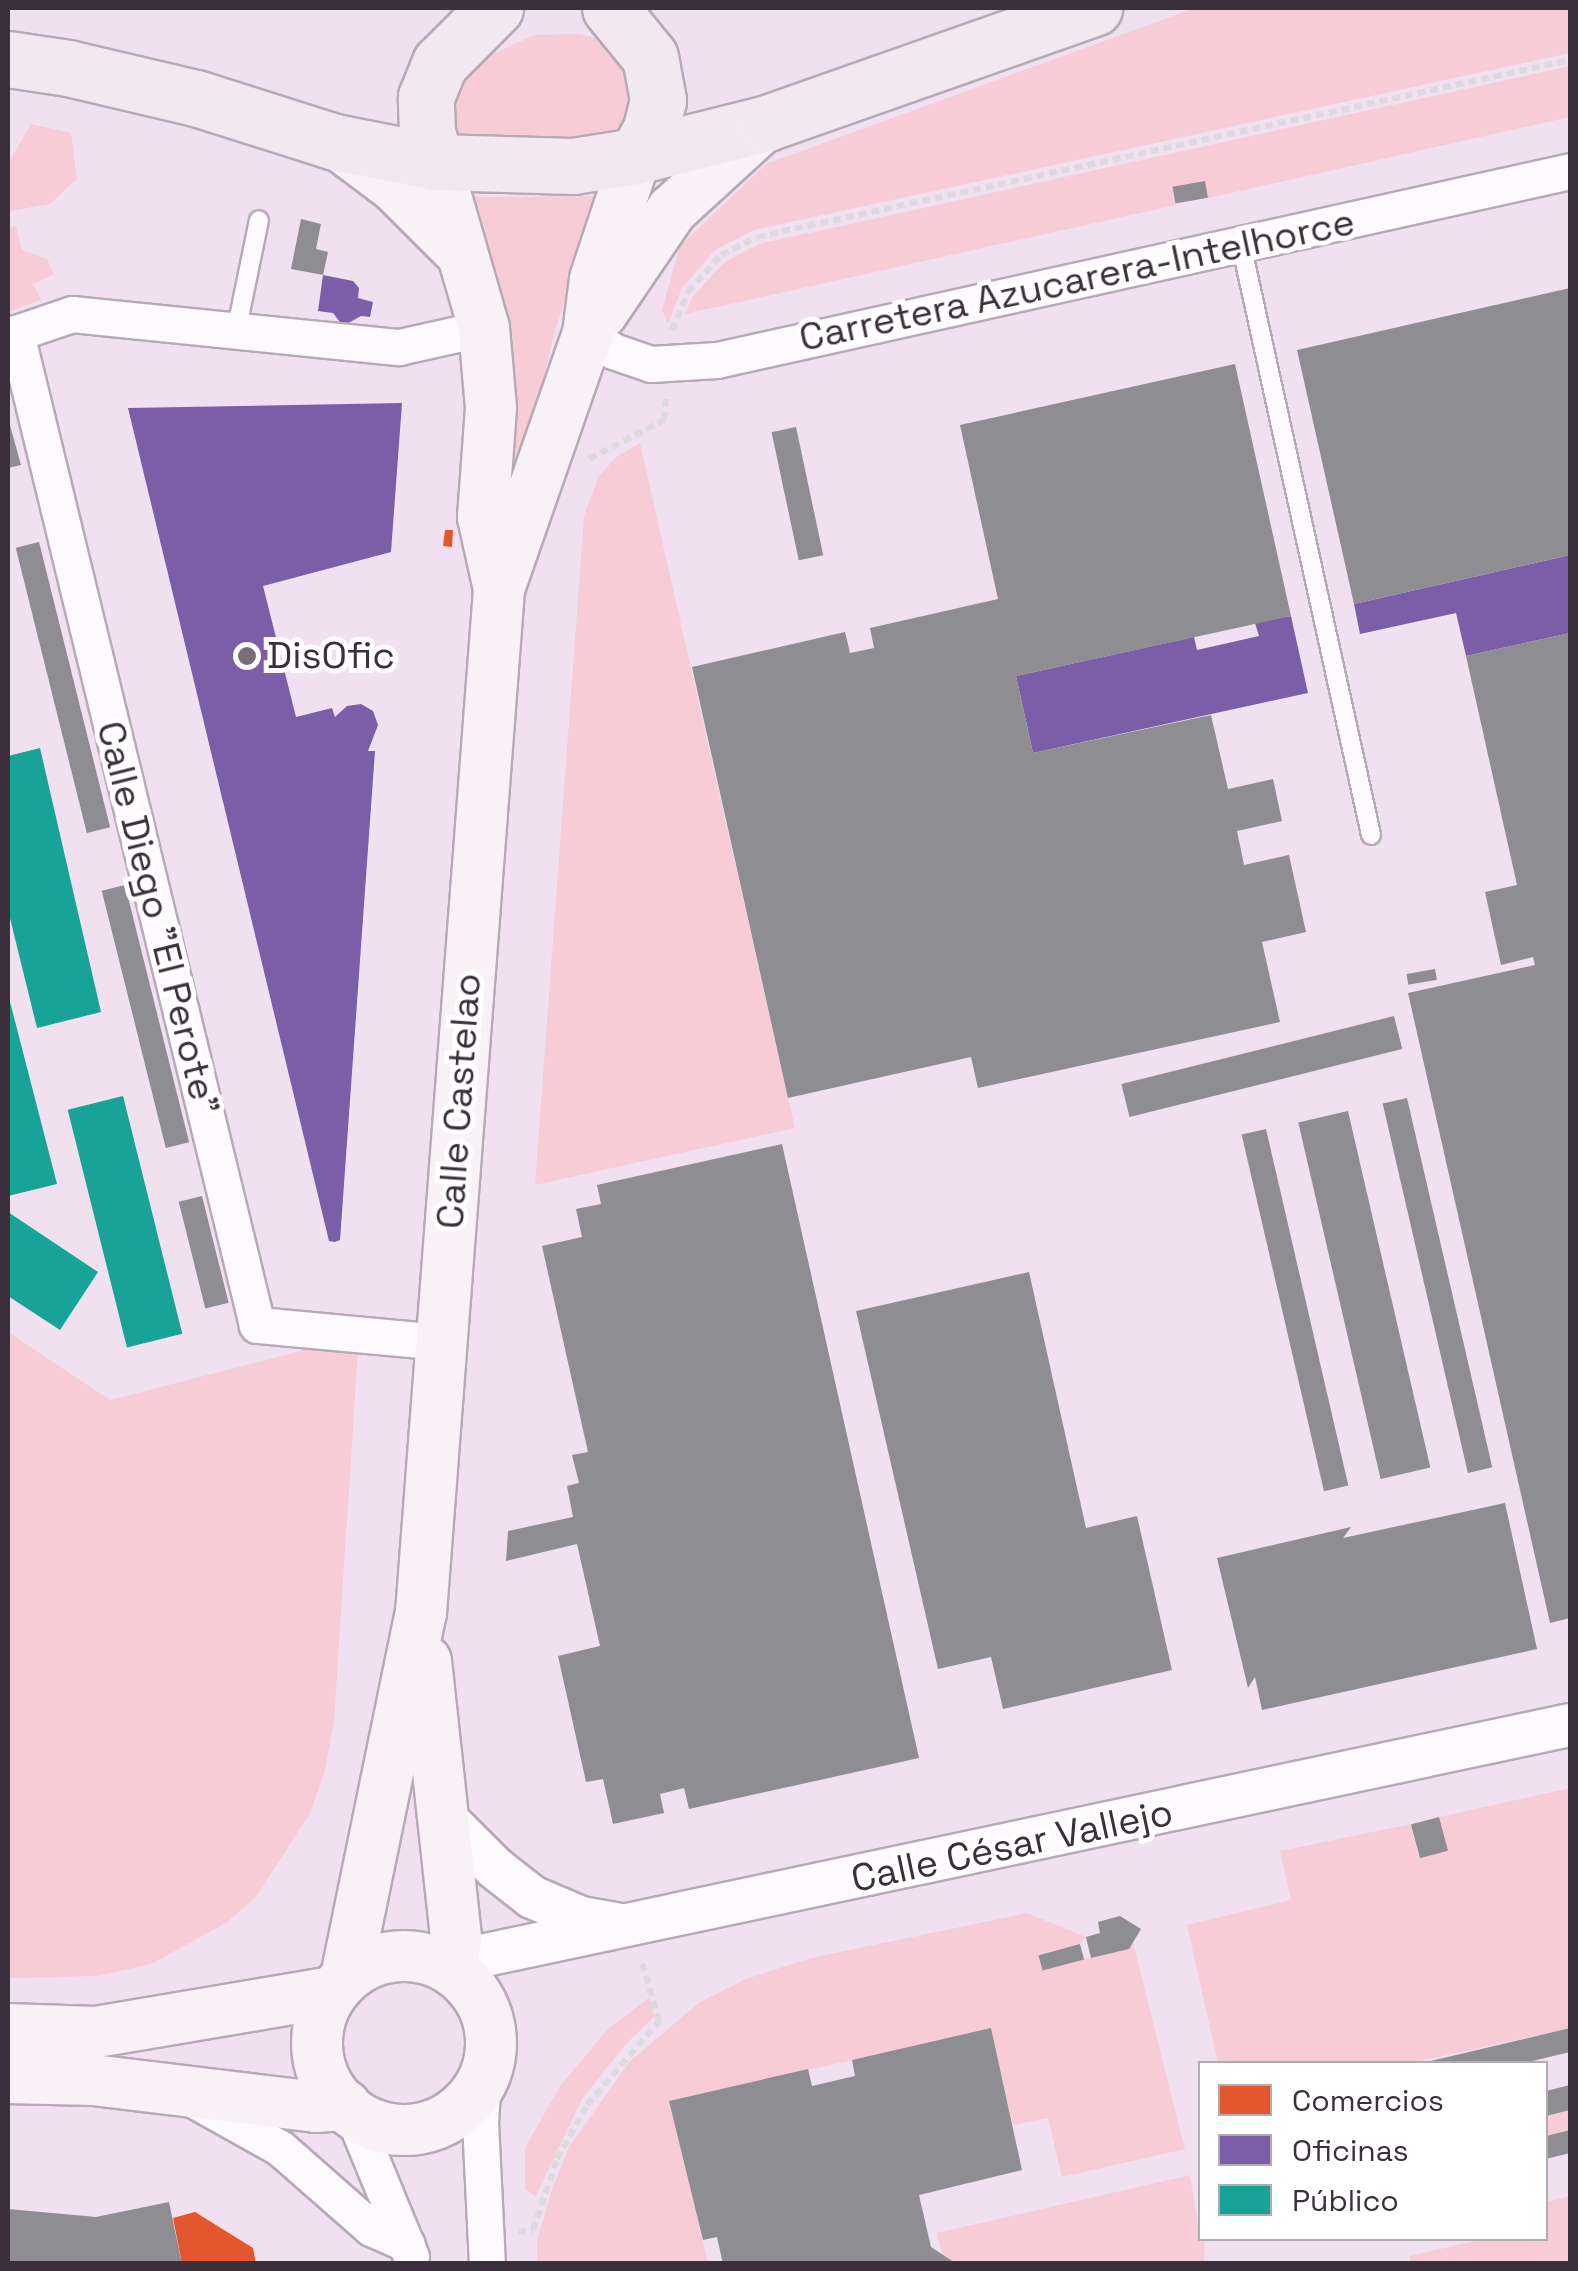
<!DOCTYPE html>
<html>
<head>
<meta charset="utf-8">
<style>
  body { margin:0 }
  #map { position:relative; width:1578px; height:2271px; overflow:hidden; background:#f0e0f0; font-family:"Space Grotesk",sans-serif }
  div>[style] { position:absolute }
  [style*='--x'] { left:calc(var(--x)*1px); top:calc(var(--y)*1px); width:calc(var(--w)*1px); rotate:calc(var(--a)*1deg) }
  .green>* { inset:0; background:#f8ccd7 }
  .shops>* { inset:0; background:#e4572e }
  .offices>* { inset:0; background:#7b5ea7 }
  .public>* { inset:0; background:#17a398; transform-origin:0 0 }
  .industry>* { inset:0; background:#8d8d92; transform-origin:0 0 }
  .path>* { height:6px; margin-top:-3px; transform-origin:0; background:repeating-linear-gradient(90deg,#ddd9dd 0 8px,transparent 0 13px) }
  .roads { filter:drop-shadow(2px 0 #b5aab5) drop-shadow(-2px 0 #b5aab5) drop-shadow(0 2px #b5aab5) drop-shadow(0 -2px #b5aab5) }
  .service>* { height:18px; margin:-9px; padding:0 9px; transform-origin:9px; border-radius:9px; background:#fdfafd }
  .minor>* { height:35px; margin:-17.5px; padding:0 17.5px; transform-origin:17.5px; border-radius:17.5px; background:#fdfafd }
  .tertiary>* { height:42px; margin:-21px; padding:0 21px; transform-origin:21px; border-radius:21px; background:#fdfafd }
  .secondary>* { height:50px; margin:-25px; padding:0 25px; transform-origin:25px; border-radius:25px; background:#f8f1f6 }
  .secondary>.ring { margin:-25px; padding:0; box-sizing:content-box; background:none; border:50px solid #f8f1f6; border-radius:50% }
  .primary>* { height:55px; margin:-27.5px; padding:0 27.5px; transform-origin:27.5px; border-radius:27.5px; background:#f4e8f0 }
  .dots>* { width:28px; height:28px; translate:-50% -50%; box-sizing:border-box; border:5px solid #fff; border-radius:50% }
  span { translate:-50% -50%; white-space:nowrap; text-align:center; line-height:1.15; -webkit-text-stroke:10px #fff; paint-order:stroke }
  .street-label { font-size:38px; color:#3a2f3a }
  .poi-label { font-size:38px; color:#3a2f3a }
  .left { translate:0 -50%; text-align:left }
  .frame { position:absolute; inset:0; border:10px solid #3a2f3a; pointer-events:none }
  .legend { position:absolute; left:1198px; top:2061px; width:350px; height:180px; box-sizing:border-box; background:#fff; border:2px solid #b0acb0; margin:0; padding:12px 18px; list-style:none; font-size:30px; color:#3a2f3a }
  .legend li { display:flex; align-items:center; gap:20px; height:50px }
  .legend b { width:50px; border:2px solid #b0acb0 }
</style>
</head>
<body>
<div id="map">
  <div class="green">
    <div style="clip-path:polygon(1195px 8px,1570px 8px,1570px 53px,754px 230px,715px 250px,682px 288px,668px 323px,662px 310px,680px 246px,766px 164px)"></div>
    <div style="clip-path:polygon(579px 34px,603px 40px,620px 56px,635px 100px,618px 134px,547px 141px,458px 138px,450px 112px,459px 80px,490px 55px,535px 35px)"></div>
    <div style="clip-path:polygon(1570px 66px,1570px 117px,1208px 198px,1204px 181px,1173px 188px,1176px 205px,685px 314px,693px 296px,726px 261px,759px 244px)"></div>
    <div style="clip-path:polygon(31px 124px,71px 133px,77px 179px,50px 204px,9px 211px,8px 164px)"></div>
    <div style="clip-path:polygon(600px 196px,556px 327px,517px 485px,507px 485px,467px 197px)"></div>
    <div style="clip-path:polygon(16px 226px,22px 250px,47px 259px,54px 274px,33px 284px,41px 300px,8px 312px,8px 227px)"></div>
    <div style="clip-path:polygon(640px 443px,795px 1128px,535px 1185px,584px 516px,598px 478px,615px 458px)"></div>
    <div style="clip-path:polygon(8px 1332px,110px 1400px,312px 1348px,358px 1351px,334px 1721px,324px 1774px,310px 1813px,256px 1897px,226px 1923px,151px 1964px,98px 1976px,8px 1978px)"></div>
    <div style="clip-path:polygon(1570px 1788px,1570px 2028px,1411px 2063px,1218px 2063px,1187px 1925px,1291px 1900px,1280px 1851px,1411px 1824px,1419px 1858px,1447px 1851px,1439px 1817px)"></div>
    <div style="clip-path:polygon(1027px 1913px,1086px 1937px,1080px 1944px,1039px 1954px,1042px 1969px,1129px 1949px,1133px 1942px,1185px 2149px,1062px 2177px,1048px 2118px,1013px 2125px,990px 2029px,670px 2101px,708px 2263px,537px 2264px,537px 2241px,552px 2189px,569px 2147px,630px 2061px,700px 2002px,746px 1979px,811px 1958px)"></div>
    <div style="clip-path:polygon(650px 1997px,654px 2017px,626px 2044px,582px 2099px,536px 2196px,525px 2190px,525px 2148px,560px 2086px,608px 2029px)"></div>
    <div style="clip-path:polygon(1570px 2110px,1570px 2130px,1546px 2136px,1546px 2116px)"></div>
    <div style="clip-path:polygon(1190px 2175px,1200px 2238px,1205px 2242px,1204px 2263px,957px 2264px,942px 2254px,937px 2233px)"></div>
    <div style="clip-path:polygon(1570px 2196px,1570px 2263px,1411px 2263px,1409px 2256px,1484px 2239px,1546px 2238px,1546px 2202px)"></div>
  </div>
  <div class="shops">
    <div style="clip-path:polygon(445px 530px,453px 530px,452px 547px,443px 546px)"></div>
    <div style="clip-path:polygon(195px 2212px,253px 2248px,256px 2264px,182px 2264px,173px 2218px)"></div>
  </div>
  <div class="offices">
    <div style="clip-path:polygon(323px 275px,353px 281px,359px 288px,358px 298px,373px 302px,370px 317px,361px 316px,343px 326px,333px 313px,318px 311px)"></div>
    <div style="clip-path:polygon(402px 403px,391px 552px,263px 586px,296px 717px,332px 708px,335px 717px,347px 706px,361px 704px,373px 711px,378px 725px,368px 751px,375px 751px,340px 1240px,335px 1242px,329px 1241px,128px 408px)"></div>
    <div style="clip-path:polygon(1570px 555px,1570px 633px,1466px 656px,1456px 613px,1360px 634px,1354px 604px)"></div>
    <div style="clip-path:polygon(1291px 616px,1308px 693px,1033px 753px,1016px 676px,1194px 637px,1197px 650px,1259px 636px,1255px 623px)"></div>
  </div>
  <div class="public">
    <div style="clip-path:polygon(40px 748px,101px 1012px,37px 1028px,8px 910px,8px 756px)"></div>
    <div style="clip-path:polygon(8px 994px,57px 1184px,8px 1196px)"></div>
    <div style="left:123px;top:1096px;width:245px;height:57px;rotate:76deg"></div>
    <div style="clip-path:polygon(8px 1212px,98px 1272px,60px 1330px,8px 1296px)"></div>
  </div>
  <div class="industry">
    <div style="left:1205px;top:181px;width:17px;height:33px;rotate:80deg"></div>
    <div style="clip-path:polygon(301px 219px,321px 224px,316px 249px,328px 252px,323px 275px,291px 269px)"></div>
    <div style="clip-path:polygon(1570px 288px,1570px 555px,1354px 604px,1297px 350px)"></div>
    <div style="clip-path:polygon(1235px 364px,1291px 616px,1016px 676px,1033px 753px,1211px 715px,1228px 789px,1273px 779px,1282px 821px,1237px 831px,1244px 865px,1289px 855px,1306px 932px,1262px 942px,1280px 1022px,978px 1088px,971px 1057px,788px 1098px,692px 667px,845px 632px,850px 653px,874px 648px,870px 628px,998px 599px,960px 425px)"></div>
    <div style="clip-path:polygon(8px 418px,21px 465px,8px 468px)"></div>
    <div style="left:796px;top:427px;width:131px;height:25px;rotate:78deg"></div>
    <div style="left:39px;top:542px;width:294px;height:24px;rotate:76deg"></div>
    <div style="clip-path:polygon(1570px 633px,1570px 1618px,1550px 1623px,1408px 993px,1535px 965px,1533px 957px,1501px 965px,1485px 892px,1517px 885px,1466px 656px)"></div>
    <div style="left:125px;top:885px;width:265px;height:24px;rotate:76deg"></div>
    <div style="left:1435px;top:969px;width:11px;height:29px;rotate:80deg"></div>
    <div style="left:1394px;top:1016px;width:34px;height:281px;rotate:76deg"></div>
    <div style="left:1407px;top:1098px;width:379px;height:25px;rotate:77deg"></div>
    <div style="left:1348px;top:1111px;width:366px;height:51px;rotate:77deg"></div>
    <div style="left:1266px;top:1129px;width:366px;height:25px;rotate:77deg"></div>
    <div style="clip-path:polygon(782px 1144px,919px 1758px,689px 1809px,684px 1788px,660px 1794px,664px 1813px,613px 1824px,603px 1779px,586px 1782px,558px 1656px,600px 1646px,577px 1544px,506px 1561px,508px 1531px,573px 1517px,567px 1486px,579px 1483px,572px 1455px,588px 1452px,542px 1246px,582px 1237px,576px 1209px,601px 1204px,597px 1185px)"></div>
    <div style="left:202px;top:1196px;width:110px;height:24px;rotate:76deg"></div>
    <div style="clip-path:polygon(1029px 1272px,1086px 1528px,1137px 1516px,1172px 1670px,1003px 1709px,991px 1657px,938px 1669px,856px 1311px)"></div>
    <div style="clip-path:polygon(1505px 1503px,1537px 1649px,1262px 1710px,1255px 1677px,1248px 1688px,1217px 1558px,1351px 1527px,1343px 1538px)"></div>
    <div style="left:1439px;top:1817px;width:35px;height:29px;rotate:75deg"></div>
    <div style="clip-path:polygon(1120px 1916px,1141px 1929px,1129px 1949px,1091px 1958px,1086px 1937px,1100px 1933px,1098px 1922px)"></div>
    <div style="left:1080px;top:1944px;width:16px;height:43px;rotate:75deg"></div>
    <div style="clip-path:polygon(991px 2028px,1022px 2170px,919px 2195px,931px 2247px,957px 2264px,723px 2264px,717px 2237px,703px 2240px,669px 2101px,808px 2069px,812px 2086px,855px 2076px,852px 2060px)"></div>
    <div style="clip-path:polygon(1570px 2028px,1570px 2052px,1520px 2064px,1418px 2064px)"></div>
    <div style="clip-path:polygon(1570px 2085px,1570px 2110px,1546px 2116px,1546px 2091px)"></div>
    <div style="clip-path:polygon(1570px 2130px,1570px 2153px,1546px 2159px,1546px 2136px)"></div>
    <div style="clip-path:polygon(169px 2202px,182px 2264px,8px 2264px,8px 2209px,96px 2217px)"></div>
  </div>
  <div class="path">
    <div style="--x:672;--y:330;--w:41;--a:-67.2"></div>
    <div style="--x:688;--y:292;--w:50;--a:-48.3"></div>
    <div style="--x:721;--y:255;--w:40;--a:-26.6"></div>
    <div style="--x:757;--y:237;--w:832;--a:-12.28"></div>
    <div style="--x:589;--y:459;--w:85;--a:-27.5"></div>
    <div style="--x:664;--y:420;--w:23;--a:-85"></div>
    <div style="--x:518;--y:2232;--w:15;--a:-8"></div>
    <div style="--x:533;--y:2230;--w:75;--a:-71.3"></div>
    <div style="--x:557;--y:2159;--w:62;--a:-60.9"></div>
    <div style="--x:587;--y:2105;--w:111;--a:-49.4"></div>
    <div style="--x:659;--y:2021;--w:65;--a:-106.2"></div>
  </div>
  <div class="roads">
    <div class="service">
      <div style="--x:1241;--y:244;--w:605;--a:77.59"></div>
      <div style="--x:236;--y:332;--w:114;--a:-78.4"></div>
    </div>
    <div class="minor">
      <div style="--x:588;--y:334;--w:30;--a:34"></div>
      <div style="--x:613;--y:351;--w:40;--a:18.9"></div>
      <div style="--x:651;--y:364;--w:66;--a:-3.5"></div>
      <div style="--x:717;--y:360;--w:874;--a:-12.49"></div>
      <div style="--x:441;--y:1342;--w:185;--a:-174.7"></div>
      <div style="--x:257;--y:1325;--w:1021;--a:-103.66"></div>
      <div style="--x:16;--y:333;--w:59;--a:-18.7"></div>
      <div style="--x:72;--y:314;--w:329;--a:5.8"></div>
      <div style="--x:399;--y:347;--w:87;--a:-12.6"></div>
      <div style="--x:483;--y:2079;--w:43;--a:94"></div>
      <div style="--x:480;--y:2122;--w:142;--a:87.2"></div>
      <div style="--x:194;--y:2100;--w:98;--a:29.2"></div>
      <div style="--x:280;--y:2148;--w:121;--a:41.3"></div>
      <div style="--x:371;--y:2228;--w:39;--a:24"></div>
      <div style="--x:352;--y:2113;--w:155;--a:67.6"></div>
    </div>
    <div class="tertiary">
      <div style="--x:444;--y:1817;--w:72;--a:45"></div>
      <div style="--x:495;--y:1868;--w:47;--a:38.1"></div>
      <div style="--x:532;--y:1897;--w:53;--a:23.2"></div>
      <div style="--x:581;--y:1918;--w:36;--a:10"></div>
      <div style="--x:458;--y:1974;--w:29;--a:-38"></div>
      <div style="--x:481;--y:1956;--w:1113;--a:-11.98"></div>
    </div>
    <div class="secondary">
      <div style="--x:335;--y:142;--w:75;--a:36.9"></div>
      <div style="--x:395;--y:187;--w:88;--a:45"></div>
      <div style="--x:602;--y:313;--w:125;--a:-55.8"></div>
      <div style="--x:672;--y:210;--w:129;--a:-42.5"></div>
      <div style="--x:499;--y:589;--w:270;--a:-70.8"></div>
      <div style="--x:588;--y:334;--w:55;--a:-82.7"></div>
      <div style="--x:595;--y:279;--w:130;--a:-71.6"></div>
      <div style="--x:426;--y:1661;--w:280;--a:83.8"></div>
      <div style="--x:456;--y:1939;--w:30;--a:99"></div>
      <div class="ring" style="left:317px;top:1956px;width:124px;height:124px"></div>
      <div style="--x:346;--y:1977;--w:372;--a:-78.4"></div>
      <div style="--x:421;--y:1613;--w:1027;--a:-85.64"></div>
      <div style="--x:499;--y:589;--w:74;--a:-102.5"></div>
      <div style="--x:483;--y:517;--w:109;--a:-85.8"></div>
      <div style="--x:491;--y:408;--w:80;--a:-95"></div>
      <div style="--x:484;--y:328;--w:173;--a:-106.1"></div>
      <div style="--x:8;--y:2029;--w:88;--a:2"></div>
      <div style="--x:96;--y:2032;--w:240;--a:-9.6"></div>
      <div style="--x:8;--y:2078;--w:85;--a:1.3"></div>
      <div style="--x:93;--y:2080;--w:225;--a:6.9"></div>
      <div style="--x:316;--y:2107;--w:29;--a:-4"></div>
    </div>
    <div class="primary">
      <div style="--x:610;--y:8;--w:63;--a:50.8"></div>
      <div style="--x:650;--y:57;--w:44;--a:79.5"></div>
      <div style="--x:658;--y:100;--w:30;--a:104"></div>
      <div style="--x:651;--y:129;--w:31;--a:119"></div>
      <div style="--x:8;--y:59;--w:61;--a:8.5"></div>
      <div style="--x:68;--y:68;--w:131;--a:13.2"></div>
      <div style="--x:196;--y:98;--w:146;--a:17.6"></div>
      <div style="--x:335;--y:142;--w:103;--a:11.2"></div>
      <div style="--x:436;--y:162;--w:137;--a:1.7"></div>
      <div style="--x:573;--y:166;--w:64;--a:-9"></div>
      <div style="--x:636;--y:156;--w:135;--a:-14.1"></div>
      <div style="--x:767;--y:123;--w:347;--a:-19.4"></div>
      <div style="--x:436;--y:162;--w:30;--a:-107"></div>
      <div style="--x:427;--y:133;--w:36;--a:-92"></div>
      <div style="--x:426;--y:97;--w:37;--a:-68"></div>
      <div style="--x:440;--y:63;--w:78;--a:-45"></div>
    </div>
  </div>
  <div class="dots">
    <div style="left:247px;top:656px;background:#7a6d7a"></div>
  </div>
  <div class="street-label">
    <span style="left:1077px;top:280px;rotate:-12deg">Carretera Azucarera-Intelhorce</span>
    <span style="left:158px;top:918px;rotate:76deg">Calle Diego "El Perote"</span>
    <span style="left:459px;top:1101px;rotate:-86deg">Calle Castelao</span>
    <span style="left:1012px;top:1846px;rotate:-12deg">Calle César Vallejo</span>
  </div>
  <div class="poi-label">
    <span class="left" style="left:267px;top:656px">DisOfic</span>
  </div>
  <div class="frame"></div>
  <ul class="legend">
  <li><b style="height:28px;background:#e4572e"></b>Comercios</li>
  <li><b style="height:28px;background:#7b5ea7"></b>Oficinas</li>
  <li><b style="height:28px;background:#17a398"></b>Público</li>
  </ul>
</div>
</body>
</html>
